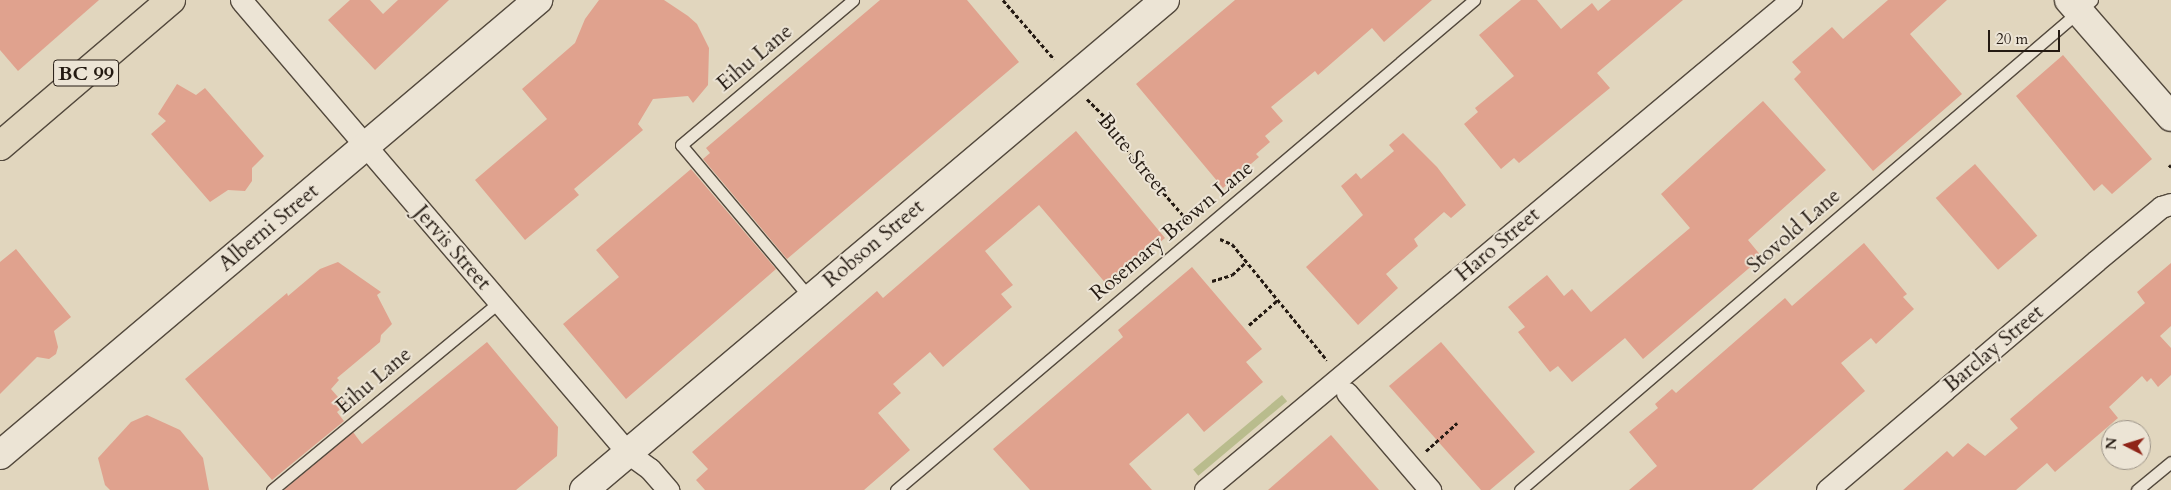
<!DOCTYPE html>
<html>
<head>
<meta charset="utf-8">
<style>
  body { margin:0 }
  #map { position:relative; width:2171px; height:490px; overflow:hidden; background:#e1d6be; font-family:Cardo,serif }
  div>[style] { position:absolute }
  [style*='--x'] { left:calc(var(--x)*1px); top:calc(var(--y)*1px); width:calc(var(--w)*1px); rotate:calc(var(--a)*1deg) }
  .green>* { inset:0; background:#b9bc8d; transform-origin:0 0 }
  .building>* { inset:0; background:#e0a28e; transform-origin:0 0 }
  .path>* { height:3px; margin-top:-1.5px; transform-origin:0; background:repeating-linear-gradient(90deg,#241a12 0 4px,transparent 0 6.5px) }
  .roads { filter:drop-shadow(1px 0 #53493d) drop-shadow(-1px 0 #53493d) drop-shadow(0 1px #53493d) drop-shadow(0 -1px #53493d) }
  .lane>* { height:11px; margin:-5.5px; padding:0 5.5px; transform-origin:5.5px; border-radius:5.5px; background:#ece4d5 }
  .street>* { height:21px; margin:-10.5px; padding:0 10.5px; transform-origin:10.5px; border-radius:10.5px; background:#ece4d5 }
  .secondary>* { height:28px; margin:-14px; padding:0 14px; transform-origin:14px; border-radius:14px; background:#ece4d5 }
  .highway>* { height:28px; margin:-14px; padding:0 14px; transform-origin:14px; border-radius:14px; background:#e1d6be }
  span { translate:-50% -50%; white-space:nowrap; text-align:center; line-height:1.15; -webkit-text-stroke:4px #ece4d5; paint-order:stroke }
  .shield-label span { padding:1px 4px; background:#ece4d5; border:1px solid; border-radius:4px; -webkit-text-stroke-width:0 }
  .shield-label { font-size:20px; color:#241a12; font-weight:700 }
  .street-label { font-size:21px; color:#241a12 }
  .north { position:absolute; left:2101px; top:420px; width:50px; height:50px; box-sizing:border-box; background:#ece4d5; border:1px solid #9c9387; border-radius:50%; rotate:275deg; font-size:14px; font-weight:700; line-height:20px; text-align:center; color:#241a12 }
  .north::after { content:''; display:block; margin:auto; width:18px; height:22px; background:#8f2418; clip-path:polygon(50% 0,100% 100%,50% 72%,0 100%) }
  .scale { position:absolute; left:1988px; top:30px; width:72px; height:22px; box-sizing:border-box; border:2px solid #241a12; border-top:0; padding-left:6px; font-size:15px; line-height:18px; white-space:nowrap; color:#241a12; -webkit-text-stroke:4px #ece4d5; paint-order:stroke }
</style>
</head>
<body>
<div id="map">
  <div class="green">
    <div style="left:1282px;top:395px;width:8px;height:116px;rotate:50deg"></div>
  </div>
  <div class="building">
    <div style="clip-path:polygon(0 0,99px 0,18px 71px,0 50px)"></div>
    <div style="clip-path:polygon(350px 0,370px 0,383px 14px,398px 0,449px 0,375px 70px,328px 20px)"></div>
    <div style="clip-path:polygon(599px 0,664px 0,688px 16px,697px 24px,709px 48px,708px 85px,693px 103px,688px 96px,653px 99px,638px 124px,643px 130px,574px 189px,579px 195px,525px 240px,475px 180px,547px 119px,522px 89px,575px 43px,585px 19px)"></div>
    <div style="clip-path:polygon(880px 0,967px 0,1019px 62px,787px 259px,703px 159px,710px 153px,706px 148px)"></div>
    <div style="clip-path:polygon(1235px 0,1432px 0,1384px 42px,1372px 28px,1318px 75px,1315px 71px,1271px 107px,1283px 121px,1265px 136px,1270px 142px,1256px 154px,1259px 157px,1223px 188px,1136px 84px)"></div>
    <div style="clip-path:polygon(1521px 0,1537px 0,1561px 29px,1592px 3px,1598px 11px,1611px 0,1683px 0,1597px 73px,1610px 88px,1519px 163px,1514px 158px,1501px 169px,1464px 124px,1478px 112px,1475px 108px,1514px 76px,1479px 35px)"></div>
    <div style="clip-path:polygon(1888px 0,1947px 0,1910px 34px,1962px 94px,1873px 171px,1794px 79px,1801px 72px,1792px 62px,1832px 27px,1843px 39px)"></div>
    <div style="clip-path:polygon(2063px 55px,2152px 159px,2112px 194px,2102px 184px,2094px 191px,2016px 96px)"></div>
    <div style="clip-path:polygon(177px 84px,196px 95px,205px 88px,264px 156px,252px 168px,252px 181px,245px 191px,228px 190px,210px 202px,151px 134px,166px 121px,158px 114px)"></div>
    <div style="clip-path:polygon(1763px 101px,1826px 170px,1748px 240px,1762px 257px,1643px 359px,1625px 338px,1572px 382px,1558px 366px,1550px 372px,1518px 332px,1525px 327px,1508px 307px,1547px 275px,1564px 296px,1572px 289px,1591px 312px,1690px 228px,1661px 194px)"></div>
    <div style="clip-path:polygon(1076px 131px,1165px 238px,1108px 286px,1039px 205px,985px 251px,1013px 285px,1001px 294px,1012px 307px,943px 367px,930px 352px,893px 384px,901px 393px,878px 413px,910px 450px,864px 490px,705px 490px,696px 480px,708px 469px,692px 452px,877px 291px,883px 298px)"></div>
    <div style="clip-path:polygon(1403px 133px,1437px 167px,1466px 205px,1451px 218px,1444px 212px,1414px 239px,1418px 246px,1386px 274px,1398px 288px,1358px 325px,1306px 267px,1363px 215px,1341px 186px,1356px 173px,1361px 179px,1394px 151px,1389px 145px)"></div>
    <div style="left:1975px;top:164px;width:95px;height:52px;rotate:49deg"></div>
    <div style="clip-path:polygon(691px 169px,776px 269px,626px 399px,563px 324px,619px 277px,596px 250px)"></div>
    <div style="clip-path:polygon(1864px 243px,1907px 294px,1903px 297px,1914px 309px,1876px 344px,1871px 338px,1841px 363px,1865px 391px,1752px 490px,1629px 490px,1657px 466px,1629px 432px,1658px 408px,1655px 404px,1672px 389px,1676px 393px,1785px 298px,1792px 306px)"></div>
    <div style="clip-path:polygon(16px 249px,71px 317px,54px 331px,58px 347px,56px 354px,49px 359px,37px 357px,0 394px,0 262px)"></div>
    <div style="clip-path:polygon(338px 262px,381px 292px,377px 295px,392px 324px,381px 335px,380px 342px,337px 378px,339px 380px,331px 389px,345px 405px,337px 412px,344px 421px,272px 480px,185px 379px,287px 293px,288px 296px,320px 269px)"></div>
    <div style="clip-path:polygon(2171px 263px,2171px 326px,2160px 336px,2171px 348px,2171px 375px,2158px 387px,2151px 378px,2147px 382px,2142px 376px,2109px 407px,2118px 418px,2055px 472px,2047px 463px,2016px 490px,1903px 490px,1947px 451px,1953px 457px,1968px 443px,1985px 456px,2018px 428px,2010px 419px,2145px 303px,2137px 292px)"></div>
    <div style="clip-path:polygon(1192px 267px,1262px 349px,1246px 362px,1263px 382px,1204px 432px,1188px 413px,1129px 464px,1152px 490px,1030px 490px,993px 449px,1123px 337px,1118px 330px)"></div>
    <div style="clip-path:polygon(487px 342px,558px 427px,557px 456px,516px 490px,284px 490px,353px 432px,362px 444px)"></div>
    <div style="clip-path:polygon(1441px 342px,1535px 452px,1490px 490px,1481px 490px,1389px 386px)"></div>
    <div style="clip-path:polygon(147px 415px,180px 430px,203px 458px,209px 490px,110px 490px,105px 485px,98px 458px,131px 422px)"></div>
    <div style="clip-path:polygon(1331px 435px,1379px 490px,1268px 490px)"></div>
  </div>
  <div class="path">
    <div style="--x:1003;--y:0;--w:78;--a:49.2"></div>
    <div style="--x:1087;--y:99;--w:25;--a:45"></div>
    <div style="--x:1105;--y:117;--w:12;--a:76"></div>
    <div style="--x:1108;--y:129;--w:121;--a:49"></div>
    <div style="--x:2169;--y:167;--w:3;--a:-45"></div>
    <div style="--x:1220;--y:239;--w:13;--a:23"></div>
    <div style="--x:1232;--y:244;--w:150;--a:50.7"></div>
    <div style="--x:1212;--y:281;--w:21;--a:-17"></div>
    <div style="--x:1232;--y:275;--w:18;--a:-43"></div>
    <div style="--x:1249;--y:325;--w:37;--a:-41"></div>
    <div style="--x:1426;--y:451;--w:42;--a:-42.1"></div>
  </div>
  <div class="roads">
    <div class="lane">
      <div style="--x:810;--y:298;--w:200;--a:-130.1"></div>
      <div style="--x:681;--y:145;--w:225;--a:-40.1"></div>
      <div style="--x:272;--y:490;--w:295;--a:-39.6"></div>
      <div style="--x:896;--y:490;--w:758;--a:-40.29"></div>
      <div style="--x:1520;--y:490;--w:753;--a:-40.58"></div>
      <div style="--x:2137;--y:490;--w:44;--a:-39.5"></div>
    </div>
    <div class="street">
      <div style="--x:241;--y:0;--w:596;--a:49.49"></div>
      <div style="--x:628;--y:453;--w:27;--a:36"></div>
      <div style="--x:650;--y:469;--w:28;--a:49"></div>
      <div style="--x:1347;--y:393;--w:128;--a:49.4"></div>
      <div style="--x:1205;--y:490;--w:764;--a:-39.9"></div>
      <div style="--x:1827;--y:490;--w:353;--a:-40.4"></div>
      <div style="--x:2096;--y:261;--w:85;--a:-39.7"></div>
      <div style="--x:2161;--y:207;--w:10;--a:-17"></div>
    </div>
    <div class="secondary">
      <div style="--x:2069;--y:0;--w:155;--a:48.9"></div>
      <div style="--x:0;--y:455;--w:705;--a:-40.22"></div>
      <div style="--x:584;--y:490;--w:760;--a:-40.14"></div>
    </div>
    <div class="highway">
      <div style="--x:0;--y:146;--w:225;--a:-40.5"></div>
    </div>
  </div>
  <div class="shield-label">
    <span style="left:86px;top:73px">BC 99</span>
  </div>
  <div class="street-label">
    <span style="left:755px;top:58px;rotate:-40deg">Eihu Lane</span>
    <span style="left:1133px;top:155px;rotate:51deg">Bute Street</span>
    <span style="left:269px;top:228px;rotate:-40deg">Alberni Street</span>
    <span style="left:1172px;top:231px;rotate:-40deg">Rosemary Brown Lane</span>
    <span style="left:1794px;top:231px;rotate:-41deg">Stovold Lane</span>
    <span style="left:874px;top:244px;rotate:-40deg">Robson Street</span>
    <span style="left:1498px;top:245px;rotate:-40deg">Haro Street</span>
    <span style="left:452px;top:248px;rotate:49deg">Jervis Street</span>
    <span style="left:1994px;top:349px;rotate:-40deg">Barclay Street</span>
    <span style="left:374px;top:381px;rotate:-40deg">Eihu Lane</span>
  </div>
  <div class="north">N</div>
  <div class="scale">20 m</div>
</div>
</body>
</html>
